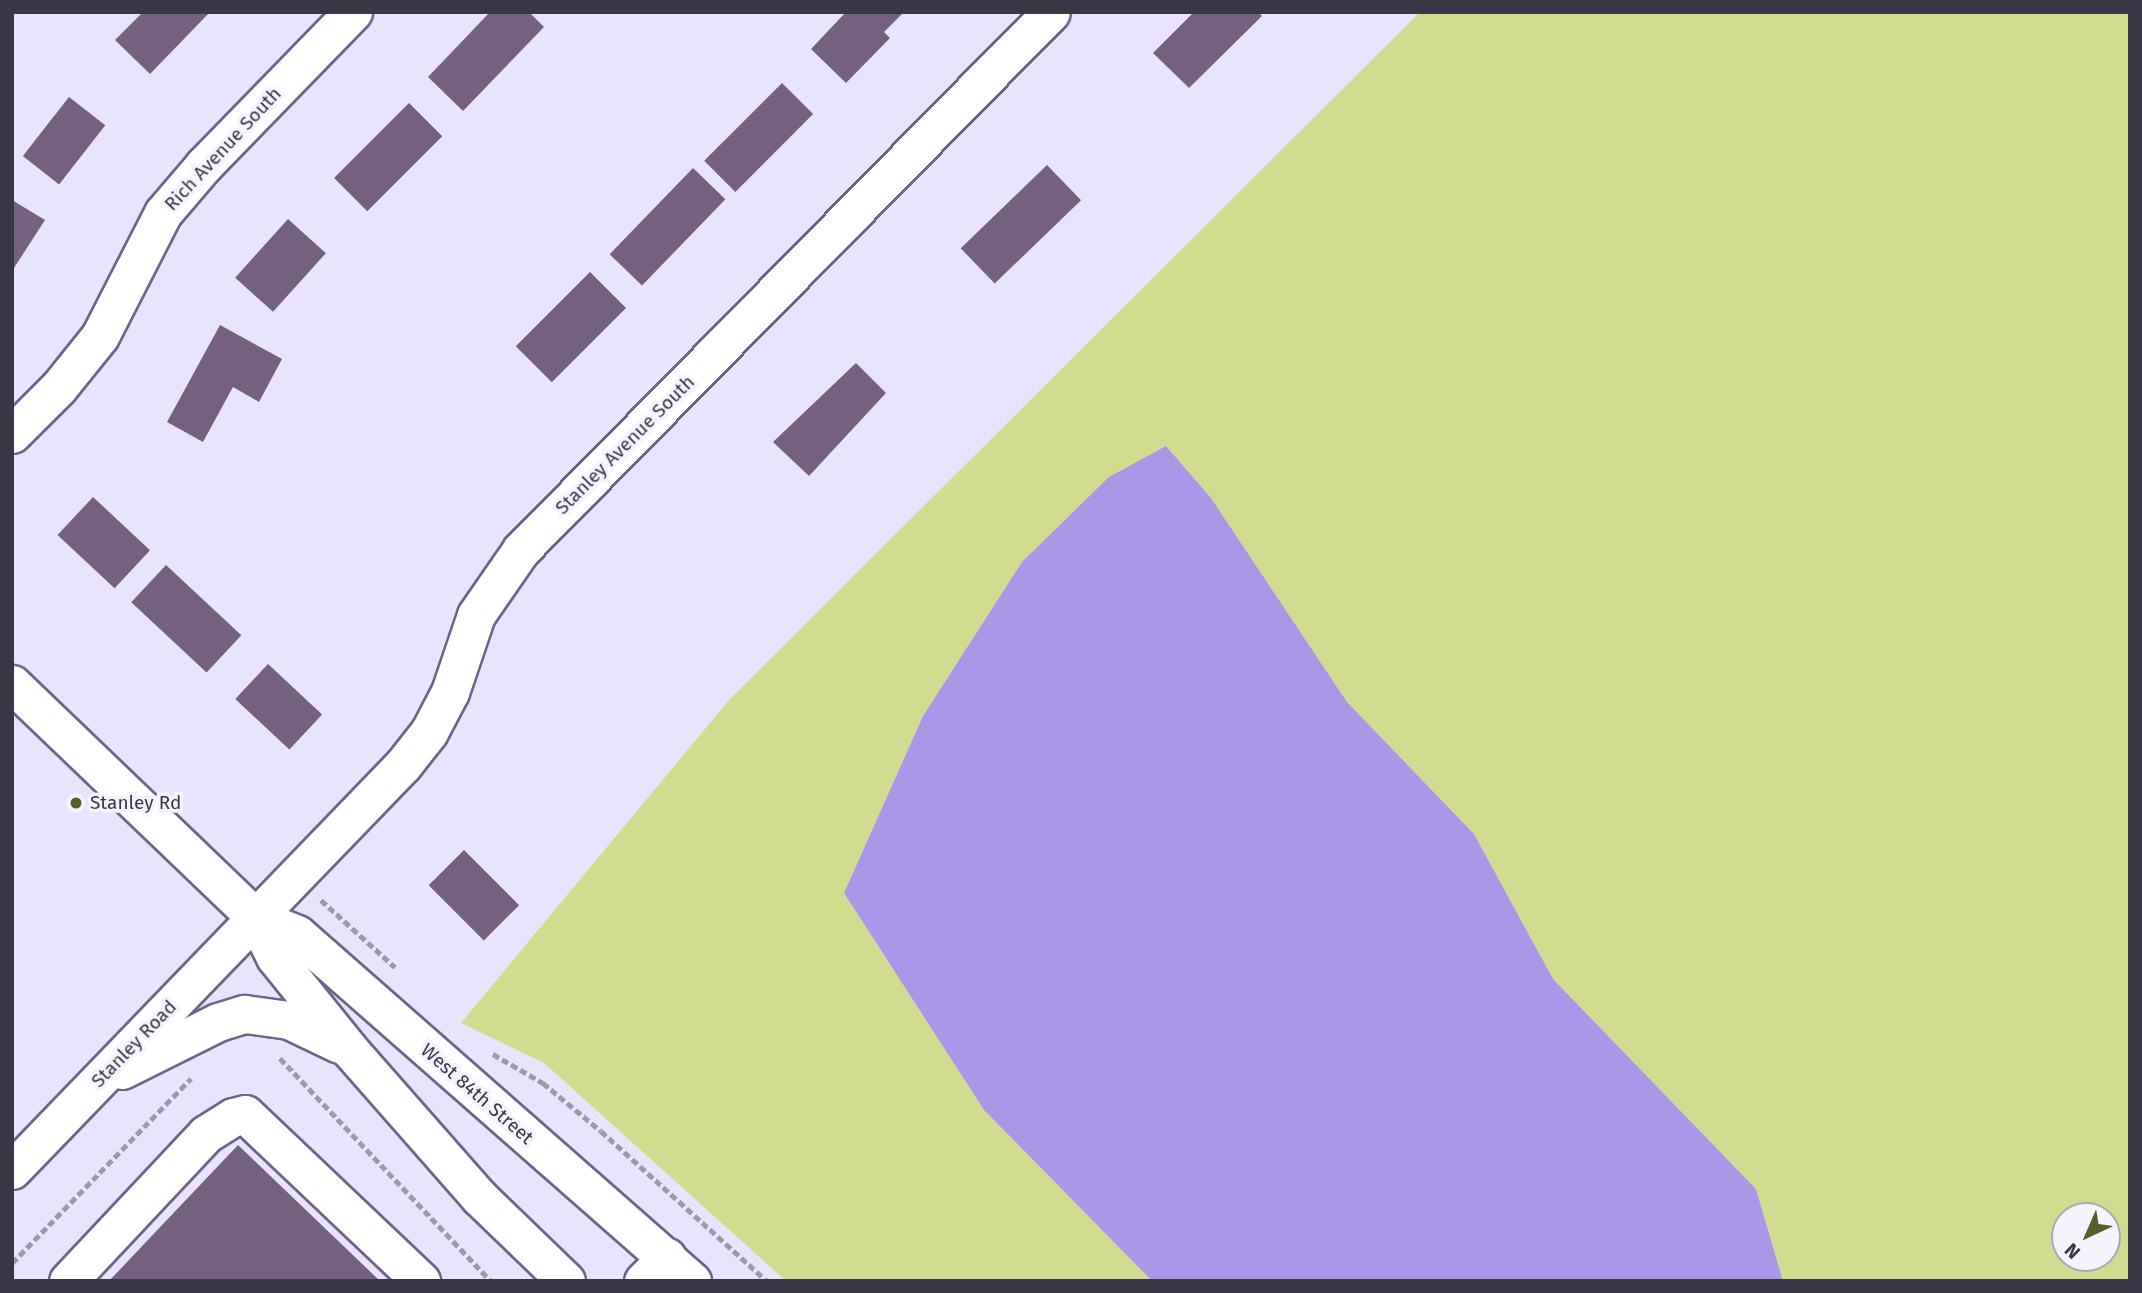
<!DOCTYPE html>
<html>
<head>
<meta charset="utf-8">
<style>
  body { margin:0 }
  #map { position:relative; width:2142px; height:1293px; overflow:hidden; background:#e9e4fd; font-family:"Fira Sans",sans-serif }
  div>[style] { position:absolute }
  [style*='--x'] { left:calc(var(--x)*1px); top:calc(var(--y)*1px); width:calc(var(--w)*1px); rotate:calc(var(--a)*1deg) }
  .green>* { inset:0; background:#d2dc8f }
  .water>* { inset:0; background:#aa97e7 }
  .building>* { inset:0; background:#756080; transform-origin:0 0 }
  .path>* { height:4.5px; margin-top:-2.25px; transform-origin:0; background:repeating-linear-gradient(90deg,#9c98ad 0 7px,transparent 0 10.5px) }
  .roads { filter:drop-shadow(2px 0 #6d6589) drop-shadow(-2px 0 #6d6589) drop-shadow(0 2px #6d6589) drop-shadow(0 -2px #6d6589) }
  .minor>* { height:37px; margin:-18.5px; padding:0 18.5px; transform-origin:18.5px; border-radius:18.5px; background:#fff }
  .dots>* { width:19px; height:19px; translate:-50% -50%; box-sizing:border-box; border:4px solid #f5f4fc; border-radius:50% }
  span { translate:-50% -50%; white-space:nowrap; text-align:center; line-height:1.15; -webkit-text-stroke:7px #f5f4fc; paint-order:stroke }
  .street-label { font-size:19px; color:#393646 }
  .poi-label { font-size:19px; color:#393646 }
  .left { translate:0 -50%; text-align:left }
  .frame { position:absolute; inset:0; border:14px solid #393646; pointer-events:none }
  .north { position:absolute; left:2051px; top:1202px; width:70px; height:70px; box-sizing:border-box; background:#f5f4fc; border:2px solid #aaa8b3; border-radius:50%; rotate:224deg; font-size:19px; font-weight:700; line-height:28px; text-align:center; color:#393646 }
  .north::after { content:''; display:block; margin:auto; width:24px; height:32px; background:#585d2b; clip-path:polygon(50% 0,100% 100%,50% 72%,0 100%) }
</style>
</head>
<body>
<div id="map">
  <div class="green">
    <div style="clip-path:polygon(evenodd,1420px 12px,2130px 12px,2130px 1281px,1783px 1281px,1756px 1189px,1553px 979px,1474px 834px,1347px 702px,1211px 498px,1166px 446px,1022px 562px,923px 716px,844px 893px,984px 1110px,1152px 1281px,786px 1281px,544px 1063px,461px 1023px,729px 700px,1420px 12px,2065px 1216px,2107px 1216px,2107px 1258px,2065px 1258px,2065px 1216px)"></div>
  </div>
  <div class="water">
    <div style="clip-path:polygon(1166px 446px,1211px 498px,1347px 702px,1474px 834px,1553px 979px,1756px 1189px,1783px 1281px,1152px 1281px,984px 1110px,844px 893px,923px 716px,1022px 562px,1109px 477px)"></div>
  </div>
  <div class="building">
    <div style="clip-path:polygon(143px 12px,210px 12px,150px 74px,115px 40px)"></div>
    <div style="clip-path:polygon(490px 12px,529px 12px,544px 27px,463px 111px,428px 77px)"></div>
    <div style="clip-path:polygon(846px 12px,904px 12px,884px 32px,890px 38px,846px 83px,811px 49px)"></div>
    <div style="clip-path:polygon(1194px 12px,1258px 12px,1262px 16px,1189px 88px,1153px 53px)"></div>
    <div style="left:782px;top:83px;width:44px;height:110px;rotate:45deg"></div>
    <div style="left:69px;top:97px;width:46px;height:75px;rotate:38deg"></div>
    <div style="left:409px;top:103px;width:47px;height:106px;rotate:45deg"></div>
    <div style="left:1047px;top:165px;width:49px;height:120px;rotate:46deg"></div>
    <div style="left:693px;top:168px;width:45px;height:120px;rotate:44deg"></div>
    <div style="clip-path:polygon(12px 200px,45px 220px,12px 271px)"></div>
    <div style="left:288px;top:219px;width:51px;height:79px;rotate:42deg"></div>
    <div style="left:590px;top:272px;width:51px;height:105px;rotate:45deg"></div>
    <div style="clip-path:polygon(220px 325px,282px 359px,259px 402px,233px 387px,203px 442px,167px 422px)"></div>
    <div style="clip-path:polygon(856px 363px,886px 393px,809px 476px,773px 442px)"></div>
    <div style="left:93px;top:497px;width:78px;height:52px;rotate:43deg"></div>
    <div style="left:166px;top:565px;width:103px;height:51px;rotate:43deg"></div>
    <div style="left:268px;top:664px;width:74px;height:48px;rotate:43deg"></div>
    <div style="left:464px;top:850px;width:78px;height:50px;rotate:45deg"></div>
    <div style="clip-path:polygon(238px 1145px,380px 1281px,109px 1281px)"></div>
  </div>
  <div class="path">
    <div style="--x:321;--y:900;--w:100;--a:42.2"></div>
    <div style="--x:493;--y:1054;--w:58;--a:30.1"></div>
    <div style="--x:543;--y:1083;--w:75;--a:39.6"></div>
    <div style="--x:601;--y:1131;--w:224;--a:42.1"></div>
    <div style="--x:280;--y:1058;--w:307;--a:46.6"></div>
    <div style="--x:12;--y:1263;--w:257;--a:-45.9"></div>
  </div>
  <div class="roads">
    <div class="minor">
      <div style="--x:12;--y:434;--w:66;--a:-45"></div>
      <div style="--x:59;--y:387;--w:65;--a:-51.2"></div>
      <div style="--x:100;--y:336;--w:138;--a:-62.9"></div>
      <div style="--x:163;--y:213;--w:63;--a:-49.5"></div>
      <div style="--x:204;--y:165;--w:214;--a:-45.8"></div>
      <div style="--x:12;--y:684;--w:337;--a:43.8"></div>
      <div style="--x:255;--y:917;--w:45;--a:63.4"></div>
      <div style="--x:275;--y:957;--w:118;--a:51.2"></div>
      <div style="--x:349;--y:1049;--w:197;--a:48.7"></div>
      <div style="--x:479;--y:1197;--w:121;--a:44"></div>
      <div style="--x:255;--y:917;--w:45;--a:22"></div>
      <div style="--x:297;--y:934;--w:526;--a:41.3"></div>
      <div style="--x:122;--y:1070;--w:107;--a:-26.6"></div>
      <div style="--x:218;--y:1022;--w:28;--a:-17"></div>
      <div style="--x:245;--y:1014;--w:44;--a:7.8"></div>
      <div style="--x:289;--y:1020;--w:55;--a:25.6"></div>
      <div style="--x:12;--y:1170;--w:563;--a:-46.01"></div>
      <div style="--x:403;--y:765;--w:42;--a:-51.8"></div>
      <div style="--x:429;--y:732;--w:45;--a:-62.3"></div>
      <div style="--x:450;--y:692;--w:81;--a:-71.3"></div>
      <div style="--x:476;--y:615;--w:79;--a:-55.3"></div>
      <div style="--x:521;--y:550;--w:755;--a:-45.43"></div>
      <div style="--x:68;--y:1281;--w:202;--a:-46.8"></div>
      <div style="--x:206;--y:1134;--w:32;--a:-32"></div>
      <div style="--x:233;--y:1117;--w:12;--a:-14"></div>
      <div style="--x:245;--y:1114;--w:243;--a:43.5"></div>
      <div style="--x:643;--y:1281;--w:34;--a:-45"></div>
    </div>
  </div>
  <div class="dots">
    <div style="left:76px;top:803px;background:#585d2b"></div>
  </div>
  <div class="street-label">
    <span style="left:223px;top:149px;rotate:-47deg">Rich Avenue South</span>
    <span style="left:625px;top:445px;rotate:-45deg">Stanley Avenue South</span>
    <span style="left:134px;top:1044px;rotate:-46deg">Stanley Road</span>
    <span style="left:477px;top:1094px;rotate:41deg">West 84th Street</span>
  </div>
  <div class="poi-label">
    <span class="left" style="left:90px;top:803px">Stanley Rd</span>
  </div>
  <div class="frame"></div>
  <div class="north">N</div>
</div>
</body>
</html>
